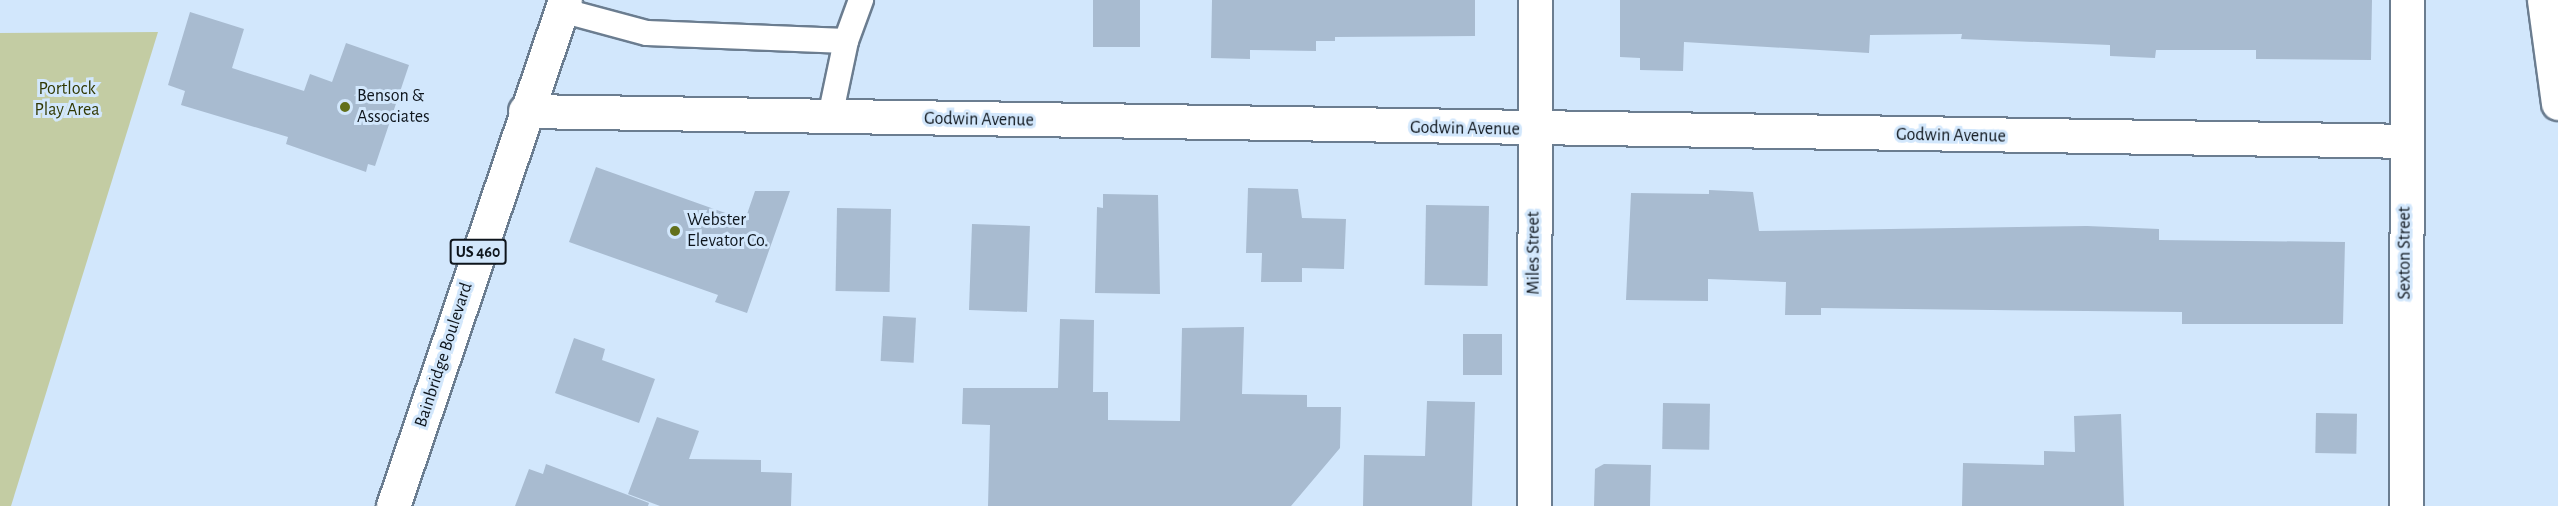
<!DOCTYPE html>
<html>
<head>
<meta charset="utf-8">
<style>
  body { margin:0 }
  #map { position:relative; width:2558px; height:506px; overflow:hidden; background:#d2e7fc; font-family:"Alegreya Sans",sans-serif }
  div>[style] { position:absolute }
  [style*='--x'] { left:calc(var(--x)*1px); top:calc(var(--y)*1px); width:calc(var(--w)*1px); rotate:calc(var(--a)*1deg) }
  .green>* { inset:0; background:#c3cca3 }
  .building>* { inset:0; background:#a8bbd0; transform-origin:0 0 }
  .roads { filter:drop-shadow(2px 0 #6b7d90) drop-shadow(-2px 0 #6b7d90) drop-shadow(0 2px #6b7d90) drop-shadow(0 -2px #6b7d90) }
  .service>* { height:24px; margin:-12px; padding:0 12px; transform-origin:12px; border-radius:12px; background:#fff }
  .minor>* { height:33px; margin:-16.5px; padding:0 16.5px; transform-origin:16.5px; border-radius:16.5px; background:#fff }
  .primary>* { height:33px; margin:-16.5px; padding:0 16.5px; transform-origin:16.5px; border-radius:16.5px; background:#fff }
  .motorway>* { height:33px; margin:-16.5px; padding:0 16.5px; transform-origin:16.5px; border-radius:16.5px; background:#fff }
  .dots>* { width:16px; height:16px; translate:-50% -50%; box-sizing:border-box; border:3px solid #d2e7fc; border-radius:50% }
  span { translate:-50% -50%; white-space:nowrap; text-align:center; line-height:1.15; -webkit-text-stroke:6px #d2e7fc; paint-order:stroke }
  .shield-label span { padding:2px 4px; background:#d2e7fc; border:2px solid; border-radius:4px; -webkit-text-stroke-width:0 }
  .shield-label { font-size:16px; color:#0e151c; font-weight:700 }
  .park-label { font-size:18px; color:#313903 }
  .poi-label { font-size:18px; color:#0e151c }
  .left { translate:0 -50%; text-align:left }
  .street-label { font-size:18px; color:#0e151c }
</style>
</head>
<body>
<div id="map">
  <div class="green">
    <div style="clip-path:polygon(158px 32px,11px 506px,0 506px,0 33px)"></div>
  </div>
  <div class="building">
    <div style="left:1093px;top:0;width:47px;height:47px"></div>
    <div style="clip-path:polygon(1212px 0,1475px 0,1475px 36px,1335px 37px,1335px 41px,1316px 41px,1316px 51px,1250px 50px,1250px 59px,1211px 58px)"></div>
    <div style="clip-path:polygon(1620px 0,2372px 0,2371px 60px,2256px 59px,2256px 50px,2156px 50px,2155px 58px,2110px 56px,2110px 45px,1961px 39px,1962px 34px,1870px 35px,1869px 53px,1684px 42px,1683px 71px,1640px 70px,1640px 58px,1620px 57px)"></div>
    <div style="clip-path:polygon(190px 12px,244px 29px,232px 68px,304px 91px,310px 74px,332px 82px,346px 43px,409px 65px,375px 166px,368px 164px,366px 172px,286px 144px,288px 137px,181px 105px,185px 91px,168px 85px)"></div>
    <div style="clip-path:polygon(596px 167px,745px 220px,755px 191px,790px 191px,747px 313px,715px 302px,718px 295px,569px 242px)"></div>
    <div style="clip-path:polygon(1248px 188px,1298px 189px,1302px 218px,1346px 219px,1344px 269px,1302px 268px,1302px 282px,1261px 282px,1262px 253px,1246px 253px)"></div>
    <div style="clip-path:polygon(1709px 190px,1753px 192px,1759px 231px,2087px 226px,2159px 229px,2159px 240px,2345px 242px,2343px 324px,2182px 324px,2182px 312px,2086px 311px,1821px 308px,1821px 315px,1785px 315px,1786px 282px,1708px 279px,1708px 301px,1626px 300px,1631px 193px,1709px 194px)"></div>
    <div style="clip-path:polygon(1103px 194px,1158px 195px,1160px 294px,1095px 293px,1097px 207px,1103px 208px)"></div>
    <div style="left:1426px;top:205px;width:63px;height:80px;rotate:1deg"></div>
    <div style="left:837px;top:208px;width:54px;height:83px;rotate:1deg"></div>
    <div style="left:972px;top:224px;width:58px;height:86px;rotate:2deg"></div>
    <div style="left:883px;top:316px;width:33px;height:45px;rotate:3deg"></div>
    <div style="clip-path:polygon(1060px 319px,1094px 320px,1093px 392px,1108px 392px,1108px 420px,1180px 421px,1182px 328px,1244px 327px,1242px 394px,1307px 395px,1307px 407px,1341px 407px,1340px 448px,1291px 506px,988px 506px,990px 425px,962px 424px,963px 388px,1058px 388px)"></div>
    <div style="left:1463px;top:334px;width:39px;height:41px"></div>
    <div style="clip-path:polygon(574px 338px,605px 349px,602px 360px,655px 379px,639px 423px,555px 393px)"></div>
    <div style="clip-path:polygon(1427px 401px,1475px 402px,1472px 506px,1363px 506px,1364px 455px,1425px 456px)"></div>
    <div style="left:1663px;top:403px;width:47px;height:46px;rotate:1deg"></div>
    <div style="left:2316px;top:413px;width:41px;height:40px;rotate:1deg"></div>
    <div style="clip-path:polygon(2121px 414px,2124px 506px,1962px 506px,1963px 463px,2044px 465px,2044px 451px,2075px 452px,2074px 416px)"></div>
    <div style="clip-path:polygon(657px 417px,699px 431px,689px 459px,761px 460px,761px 472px,792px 473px,791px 506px,660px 506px,628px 494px)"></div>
    <div style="clip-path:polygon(546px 464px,649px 503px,648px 506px,515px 506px,529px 469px,543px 474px)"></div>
    <div style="clip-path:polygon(1604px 464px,1651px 465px,1650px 506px,1594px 506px,1595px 469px)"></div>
  </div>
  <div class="roads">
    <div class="service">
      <div style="--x:561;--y:10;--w:89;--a:15"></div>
      <div style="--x:647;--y:33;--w:199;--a:2.3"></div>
      <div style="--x:846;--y:41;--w:78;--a:101.9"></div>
      <div style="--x:846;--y:41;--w:44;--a:-69.9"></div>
    </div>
    <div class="minor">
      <div style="--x:525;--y:111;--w:1879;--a:0.91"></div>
      <div style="--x:1534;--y:506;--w:506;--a:-89.89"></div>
      <div style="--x:2406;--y:506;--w:506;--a:-89.89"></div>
    </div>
    <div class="primary">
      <div style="--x:393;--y:506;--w:534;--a:-71.23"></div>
    </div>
    <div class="motorway">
      <div style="--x:2544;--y:0;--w:104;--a:82.3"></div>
    </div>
  </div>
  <div class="dots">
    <div style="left:345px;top:107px;background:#62701b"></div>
    <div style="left:675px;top:231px;background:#62701b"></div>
  </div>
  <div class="shield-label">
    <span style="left:478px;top:252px">US 460</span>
  </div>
  <div class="park-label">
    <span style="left:67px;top:100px">Portlock<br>Play Area</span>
  </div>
  <div class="poi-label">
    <span class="left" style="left:357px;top:107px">Benson &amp;<br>Associates</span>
    <span class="left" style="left:687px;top:231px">Webster<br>Elevator Co.</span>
  </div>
  <div class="street-label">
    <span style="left:979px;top:120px;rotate:1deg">Godwin Avenue</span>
    <span style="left:1465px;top:129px;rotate:1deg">Godwin Avenue</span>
    <span style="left:1951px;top:136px;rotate:1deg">Godwin Avenue</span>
    <span style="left:1534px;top:253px;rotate:-90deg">Miles Street</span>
    <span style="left:2405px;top:253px;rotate:-90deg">Sexton Street</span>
    <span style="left:444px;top:355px;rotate:-72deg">Bainbridge Boulevard</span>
  </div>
</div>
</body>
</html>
